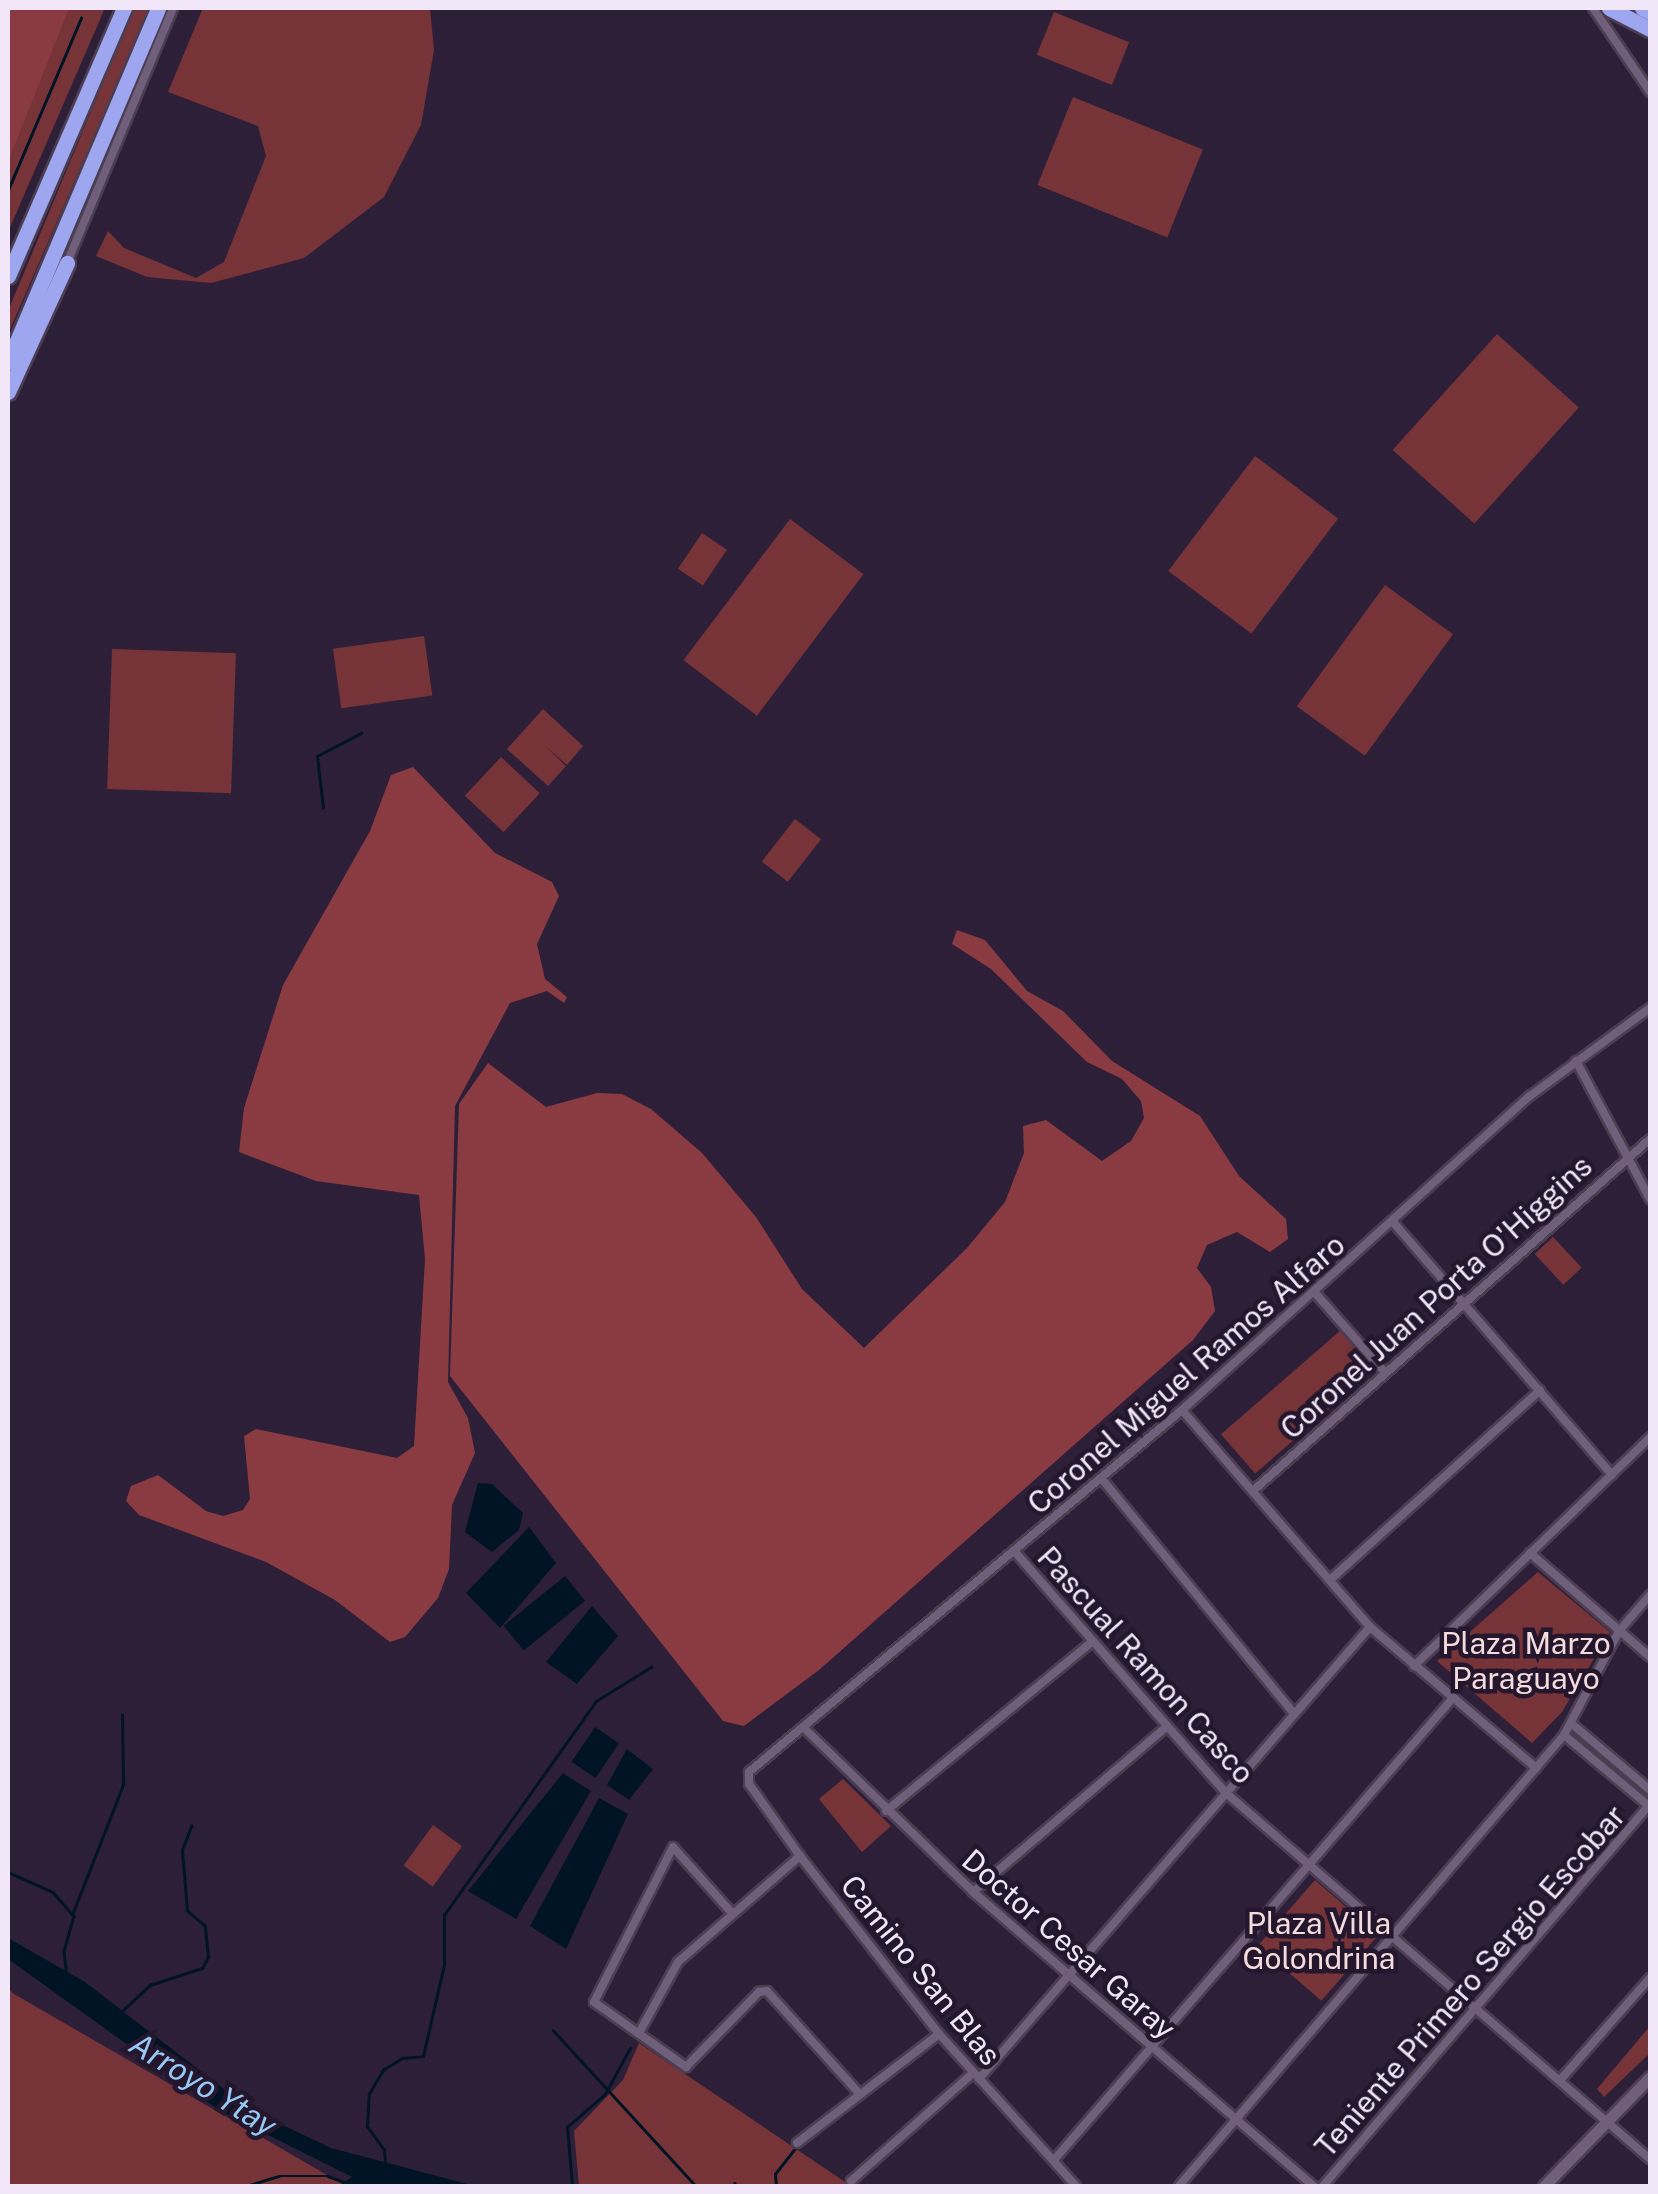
<!DOCTYPE html>
<html>
<head>
<meta charset="utf-8">
<style>
  body { margin:0 }
  #map { position:relative; width:1658px; height:2194px; overflow:hidden; background:#2e1f38; font-family:"Public Sans",sans-serif }
  div>[style] { position:absolute }
  [style*='--x'] { left:calc(var(--x)*1px); top:calc(var(--y)*1px); width:calc(var(--w)*1px); rotate:calc(var(--a)*1deg) }
  .green>* { inset:0; background:#763438; transform-origin:0 0 }
  .forest>* { inset:0; background:#8a3b41 }
  .water>* { inset:0; background:#011425; transform-origin:0 0 }
  .stream>* { height:2.5px; margin:-1.25px; padding:0 1.25px; transform-origin:1.25px; border-radius:1.25px; background:#011425 }
  .roads { filter:drop-shadow(2px 0 #4b3e53) drop-shadow(-2px 0 #4b3e53) drop-shadow(0 2px #4b3e53) drop-shadow(0 -2px #4b3e53) }
  .street>* { height:8px; margin:-4px; padding:0 4px; transform-origin:4px; border-radius:4px; background:#705f7b }
  .secondary>* { height:11px; margin:-5.5px; padding:0 5.5px; transform-origin:5.5px; border-radius:5.5px; background:#705f7b }
  .highway>* { height:15px; margin:-7.5px; padding:0 7.5px; transform-origin:7.5px; border-radius:7.5px; background:#9da6ef }
  span { translate:-50% -50%; white-space:nowrap; text-align:center; line-height:1.15; -webkit-text-stroke:9px #24162d; paint-order:stroke }
  .street-label { font-size:30px; color:#f1e7f8 }
  .park-label { font-size:30px; color:#f5dcdc }
  .water-label { font-size:32px; color:#95c8f4; font-style:italic }
  .frame { position:absolute; inset:0; border:10px solid #f1e7f8; pointer-events:none }
</style>
</head>
<body>
<div id="map">
  <div class="green">
    <div style="clip-path:polygon(8px 8px,105px 8px,8px 232px)"></div>
    <div style="clip-path:polygon(134px 8px,150px 8px,8px 334px,8px 311px)"></div>
    <div style="clip-path:polygon(203px 8px,430px 8px,434px 50px,421px 125px,384px 197px,304px 258px,211px 283px,147px 277px,96px 256px,108px 231px,124px 248px,196px 278px,224px 262px,266px 156px,258px 126px,168px 92px)"></div>
    <div style="left:1054px;top:12px;width:81px;height:46px;rotate:22deg"></div>
    <div style="left:1073px;top:97px;width:140px;height:95px;rotate:22deg"></div>
    <div style="left:1497px;top:334px;width:110px;height:156px;rotate:42deg"></div>
    <div style="left:1255px;top:456px;width:104px;height:144px;rotate:37deg"></div>
    <div style="left:790px;top:519px;width:92px;height:177px;rotate:37deg"></div>
    <div style="left:702px;top:533px;width:30px;height:43px;rotate:34deg"></div>
    <div style="left:1385px;top:585px;width:84px;height:150px;rotate:36deg"></div>
    <div style="left:424px;top:636px;width:60px;height:92px;rotate:82deg"></div>
    <div style="left:112px;top:649px;width:124px;height:140px;rotate:2deg"></div>
    <div style="clip-path:polygon(543px 709px,583px 746px,567px 765px,544px 745px,566px 766px,548px 786px,507px 749px)"></div>
    <div style="left:501px;top:757px;width:53px;height:53px;rotate:43deg"></div>
    <div style="left:795px;top:819px;width:33px;height:54px;rotate:38deg"></div>
    <div style="left:1553px;top:1237px;width:42px;height:25px;rotate:47deg"></div>
    <div style="left:1341px;top:1330px;width:52px;height:159px;rotate:49deg"></div>
    <div style="clip-path:polygon(1538px 1572px,1610px 1632px,1562px 1712px,1532px 1743px,1437px 1661px)"></div>
    <div style="clip-path:polygon(843px 1779px,891px 1826px,862px 1852px,819px 1799px)"></div>
    <div style="left:433px;top:1825px;width:36px;height:50px;rotate:36deg"></div>
    <div style="left:1315px;top:1880px;width:84px;height:87px;rotate:41deg"></div>
    <div style="clip-path:polygon(8px 1989px,14px 1994px,346px 2186px,8px 2186px)"></div>
    <div style="clip-path:polygon(1650px 2026px,1650px 2053px,1604px 2097px,1597px 2089px)"></div>
    <div style="clip-path:polygon(639px 2043px,851px 2186px,579px 2186px,574px 2131px,623px 2080px)"></div>
  </div>
  <div class="forest">
    <div style="clip-path:polygon(8px 8px,69px 8px,8px 162px)"></div>
    <div style="clip-path:polygon(413px 767px,495px 853px,552px 882px,559px 896px,537px 944px,545px 979px,567px 997px,564px 1003px,547px 991px,510px 1003px,455px 1106px,448px 1382px,468px 1418px,475px 1453px,452px 1505px,449px 1569px,438px 1598px,405px 1637px,390px 1642px,335px 1600px,266px 1562px,139px 1515px,126px 1501px,131px 1486px,158px 1475px,206px 1511px,223px 1516px,243px 1510px,250px 1499px,244px 1436px,256px 1429px,397px 1458px,414px 1446px,425px 1259px,419px 1195px,316px 1181px,239px 1152px,244px 1108px,283px 985px,370px 831px,391px 775px)"></div>
    <div style="clip-path:polygon(957px 930px,985px 940px,1027px 991px,1063px 1011px,1112px 1061px,1200px 1116px,1239px 1176px,1286px 1219px,1288px 1239px,1270px 1252px,1237px 1232px,1207px 1245px,1197px 1268px,1211px 1287px,1215px 1311px,1193px 1340px,819px 1670px,744px 1726px,723px 1721px,450px 1376px,459px 1104px,488px 1063px,546px 1107px,597px 1093px,622px 1094px,651px 1109px,702px 1153px,756px 1217px,802px 1289px,864px 1348px,967px 1248px,1005px 1202px,1024px 1153px,1023px 1126px,1046px 1120px,1102px 1161px,1131px 1141px,1144px 1118px,1141px 1101px,1122px 1079px,1087px 1062px,991px 969px,952px 944px)"></div>
  </div>
  <div class="water">
    <div style="clip-path:polygon(478px 1483px,492px 1484px,523px 1513px,519px 1530px,492px 1552px,465px 1532px)"></div>
    <div style="clip-path:polygon(529px 1527px,556px 1563px,500px 1628px,466px 1593px)"></div>
    <div style="left:565px;top:1576px;width:32px;height:79px;rotate:51deg"></div>
    <div style="clip-path:polygon(592px 1606px,618px 1636px,577px 1684px,546px 1662px)"></div>
    <div style="left:595px;top:1727px;width:29px;height:42px;rotate:34deg"></div>
    <div style="clip-path:polygon(627px 1749px,653px 1769px,629px 1800px,607px 1785px)"></div>
    <div style="clip-path:polygon(563px 1773px,591px 1791px,516px 1919px,468px 1891px)"></div>
    <div style="clip-path:polygon(599px 1798px,628px 1814px,566px 1949px,530px 1926px)"></div>
    <div style="clip-path:polygon(8px 1938px,85px 1982px,251px 2110px,331px 2148px,475px 2186px,338px 2186px,352px 2177px,220px 2111px,8px 1959px)"></div>
  </div>
  <div class="stream">
    <div style="--x:8;--y:190;--w:187;--a:-67"></div>
    <div style="--x:323;--y:808;--w:52;--a:-96.6"></div>
    <div style="--x:317;--y:756;--w:50;--a:-27.6"></div>
    <div style="--x:8;--y:1872;--w:49;--a:24"></div>
    <div style="--x:53;--y:1892;--w:32;--a:49"></div>
    <div style="--x:74;--y:1916;--w:37;--a:106"></div>
    <div style="--x:64;--y:1952;--w:23;--a:83"></div>
    <div style="--x:72;--y:1915;--w:140;--a:-68.6"></div>
    <div style="--x:123;--y:1785;--w:70;--a:-90.8"></div>
    <div style="--x:121;--y:2012;--w:40;--a:-43"></div>
    <div style="--x:150;--y:1985;--w:55;--a:-18.1"></div>
    <div style="--x:202;--y:1968;--w:13;--a:-61"></div>
    <div style="--x:208;--y:1957;--w:31;--a:-96"></div>
    <div style="--x:205;--y:1926;--w:23;--a:-140"></div>
    <div style="--x:187;--y:1911;--w:61;--a:-94.7"></div>
    <div style="--x:182;--y:1850;--w:26;--a:-69"></div>
    <div style="--x:553;--y:2030;--w:212;--a:47.5"></div>
    <div style="--x:385;--y:2163;--w:13;--a:-94"></div>
    <div style="--x:384;--y:2150;--w:29;--a:-126"></div>
    <div style="--x:367;--y:2127;--w:33;--a:-87"></div>
    <div style="--x:369;--y:2094;--w:28;--a:-60"></div>
    <div style="--x:383;--y:2070;--w:22;--a:-32"></div>
    <div style="--x:402;--y:2058;--w:21;--a:-5"></div>
    <div style="--x:423;--y:2056;--w:93;--a:-77"></div>
    <div style="--x:444;--y:1965;--w:50;--a:-90"></div>
    <div style="--x:444;--y:1915;--w:262;--a:-54.6"></div>
    <div style="--x:596;--y:1701;--w:65;--a:-31.7"></div>
    <div style="--x:735;--y:2183;--w:3;--a:90"></div>
    <div style="--x:246;--y:2186;--w:34;--a:-17"></div>
    <div style="--x:279;--y:2176;--w:49;--a:0"></div>
    <div style="--x:328;--y:2176;--w:19;--a:21"></div>
    <div style="--x:572;--y:2186;--w:59;--a:-94.8"></div>
    <div style="--x:567;--y:2127;--w:50;--a:-41"></div>
    <div style="--x:605;--y:2094;--w:52;--a:-61.5"></div>
    <div style="--x:776;--y:2186;--w:12;--a:-95"></div>
    <div style="--x:775;--y:2174;--w:34;--a:-52"></div>
  </div>
  <div class="roads">
    <div class="street">
      <div style="--x:1593;--y:8;--w:102;--a:55.8"></div>
      <div style="--x:67;--y:263;--w:276;--a:-67.4"></div>
      <div style="--x:1576;--y:1061;--w:157;--a:61.8"></div>
      <div style="--x:1392;--y:1221;--w:336;--a:49.1"></div>
      <div style="--x:1316;--y:1294;--w:103;--a:48.6"></div>
      <div style="--x:1182;--y:1410;--w:287;--a:49.1"></div>
      <div style="--x:1370;--y:1627;--w:218;--a:40.3"></div>
      <div style="--x:1102;--y:1479;--w:301;--a:50.7"></div>
      <div style="--x:1254;--y:1490;--w:529;--a:-41.55"></div>
      <div style="--x:1015;--y:1552;--w:320;--a:48.8"></div>
      <div style="--x:1226;--y:1793;--w:560;--a:40.8"></div>
      <div style="--x:1530;--y:1553;--w:159;--a:40.9"></div>
      <div style="--x:1330;--y:1580;--w:283;--a:-42.1"></div>
      <div style="--x:1414;--y:1666;--w:329;--a:-44.1"></div>
      <div style="--x:1572;--y:1724;--w:102;--a:40.2"></div>
      <div style="--x:803;--y:1727;--w:237;--a:44.1"></div>
      <div style="--x:973;--y:1892;--w:450;--a:40.8"></div>
      <div style="--x:1564;--y:1735;--w:111;--a:39.9"></div>
      <div style="--x:886;--y:1811;--w:268;--a:-39.4"></div>
      <div style="--x:973;--y:1892;--w:254;--a:-40.5"></div>
      <div style="--x:731;--y:1912;--w:87;--a:-131.7"></div>
      <div style="--x:673;--y:1847;--w:174;--a:117"></div>
      <div style="--x:594;--y:2002;--w:113;--a:35.2"></div>
      <div style="--x:686;--y:2067;--w:105;--a:-45.8"></div>
      <div style="--x:759;--y:1992;--w:8;--a:-7"></div>
      <div style="--x:767;--y:1991;--w:136;--a:48"></div>
      <div style="--x:639;--y:2033;--w:81;--a:-61.2"></div>
      <div style="--x:678;--y:1962;--w:162;--a:-41"></div>
      <div style="--x:1562;--y:2078;--w:133;--a:-48.7"></div>
      <div style="--x:979;--y:2079;--w:598;--a:-49.14"></div>
      <div style="--x:797;--y:2143;--w:179;--a:-37.5"></div>
      <div style="--x:1054;--y:2160;--w:608;--a:-49.2"></div>
      <div style="--x:851;--y:2181;--w:163;--a:-41.5"></div>
      <div style="--x:1076;--y:2186;--w:205;--a:-132"></div>
      <div style="--x:939;--y:2034;--w:226;--a:-128"></div>
      <div style="--x:800;--y:1856;--w:88;--a:-125.3"></div>
      <div style="--x:749;--y:1784;--w:12;--a:-90"></div>
      <div style="--x:749;--y:1772;--w:564;--a:-39.9"></div>
      <div style="--x:1182;--y:1410;--w:469;--a:-42.1"></div>
      <div style="--x:1530;--y:1096;--w:149;--a:-36.3"></div>
      <div style="--x:1179;--y:2186;--w:593;--a:-49.51"></div>
      <div style="--x:1564;--y:1735;--w:118;--a:-62.1"></div>
      <div style="--x:1619;--y:1631;--w:48;--a:-49.3"></div>
      <div style="--x:1323;--y:2186;--w:503;--a:-49.44"></div>
    </div>
    <div class="secondary">
      <div style="--x:1544;--y:2186;--w:152;--a:-45.8"></div>
    </div>
    <div class="highway">
      <div style="--x:1609;--y:8;--w:46;--a:27.1"></div>
      <div style="--x:1642;--y:8;--w:9;--a:27"></div>
      <div style="--x:8;--y:276;--w:292;--a:-66.6"></div>
      <div style="--x:8;--y:362;--w:384;--a:-67"></div>
      <div style="--x:8;--y:392;--w:142;--a:-65.4"></div>
    </div>
  </div>
  <div class="street-label">
    <span style="left:1436px;top:1297px;rotate:-42deg">Coronel Juan Porta O'Higgins</span>
    <span style="left:1186px;top:1374px;rotate:-41deg">Coronel Miguel Ramos Alfaro</span>
    <span style="left:1146px;top:1665px;rotate:48deg">Pascual Ramon Casco</span>
    <span style="left:1069px;top:1944px;rotate:41deg">Doctor Cesar Garay</span>
    <span style="left:921px;top:1970px;rotate:51deg">Camino San Blas</span>
    <span style="left:1470px;top:1981px;rotate:-49deg">Teniente Primero Sergio Escobar</span>
  </div>
  <div class="park-label">
    <span style="left:1526px;top:1660px">Plaza Marzo<br>Paraguayo</span>
    <span style="left:1319px;top:1940px">Plaza Villa<br>Golondrina</span>
  </div>
  <div class="water-label">
    <span style="left:203px;top:2085px;rotate:32deg">Arroyo Ytay</span>
  </div>
  <div class="frame"></div>
</div>
</body>
</html>
